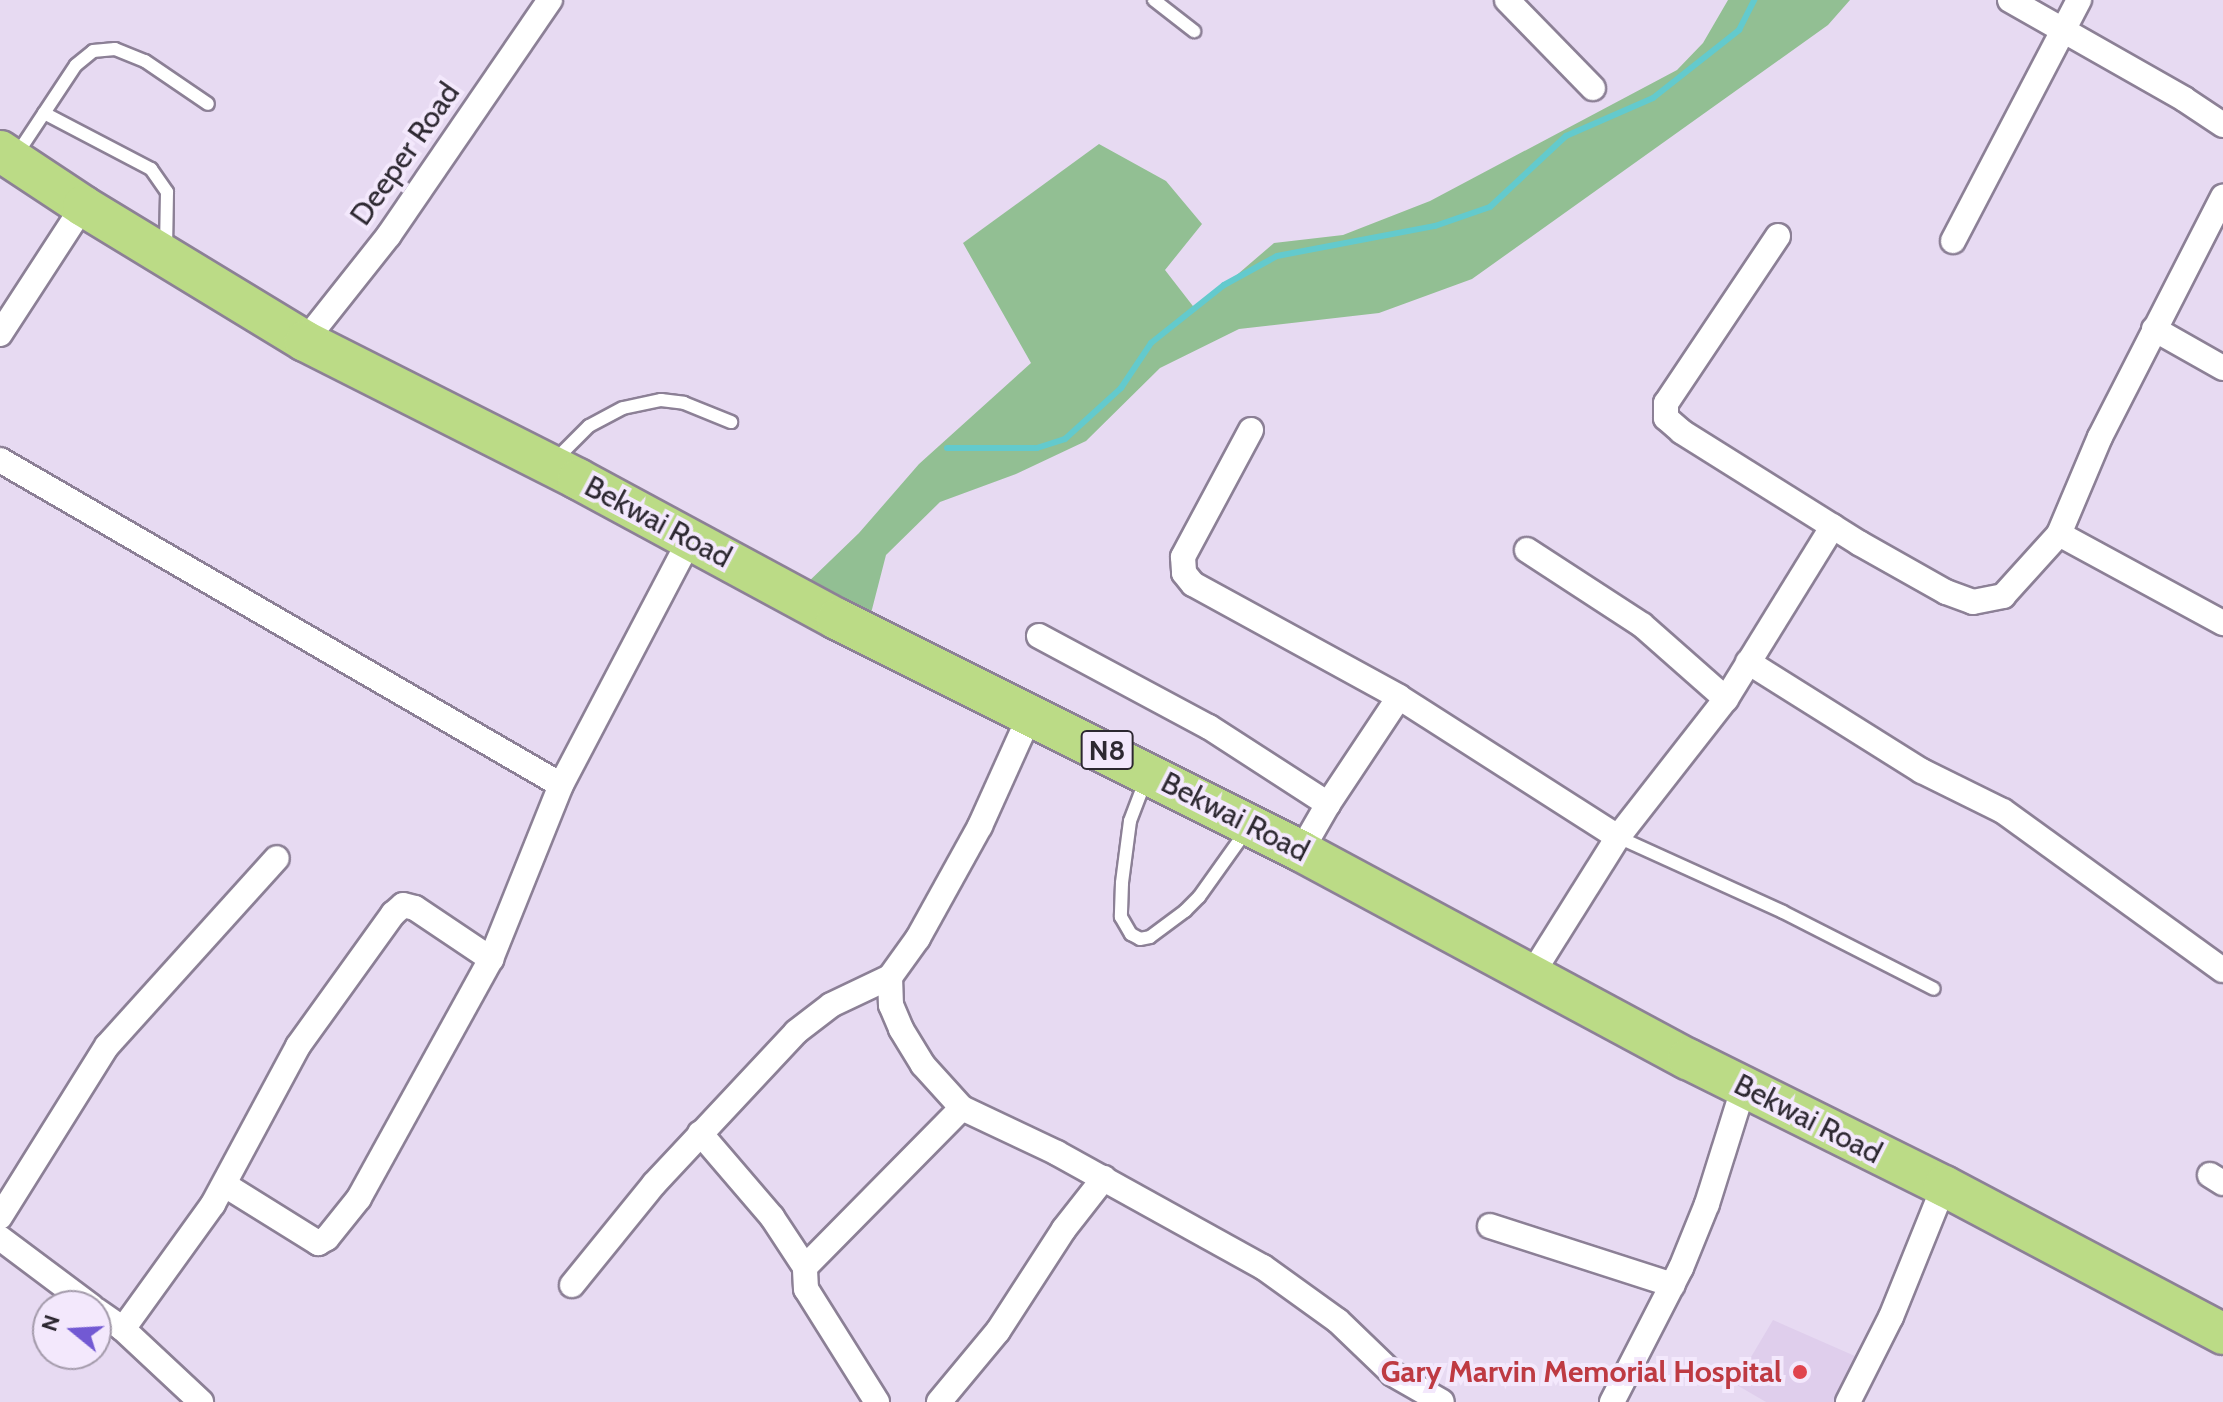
<!DOCTYPE html>
<html>
<head>
<meta charset="utf-8">
<style>
  body { margin:0 }
  #map { position:relative; width:2223px; height:1402px; overflow:hidden; background:#e7daf2; font-family:Cabin,sans-serif }
  div>[style] { position:absolute }
  [style*='--x'] { left:calc(var(--x)*1px); top:calc(var(--y)*1px); width:calc(var(--w)*1px); rotate:calc(var(--a)*1deg) }
  .built>* { inset:0; background:#dfceec }
  .green>* { inset:0; background:#92bf93 }
  .stream>* { height:6px; margin:-3px; padding:0 3px; transform-origin:3px; border-radius:3px; background:#63cacd }
  .roads { filter:drop-shadow(2px 0 #8c8096) drop-shadow(-2px 0 #8c8096) drop-shadow(0 2px #8c8096) drop-shadow(0 -2px #8c8096) }
  .service>* { height:12px; margin:-6px; padding:0 6px; transform-origin:6px; border-radius:6px; background:#fff }
  .minor>* { height:24px; margin:-12px; padding:0 12px; transform-origin:12px; border-radius:12px; background:#fff }
  .trunk>* { height:40px; margin:-20px; padding:0 20px; transform-origin:20px; border-radius:20px; background:#bbdb86 }
  .dots>* { width:22px; height:22px; translate:-50% -50%; box-sizing:border-box; border:4px solid #f3e8fc; border-radius:50% }
  span { translate:-50% -50%; white-space:nowrap; text-align:center; line-height:1.15; -webkit-text-stroke:8px #f3e8fc; paint-order:stroke }
  .shield-label span { padding:2px 6px; background:#f3e8fc; border:2px solid; border-radius:6px; -webkit-text-stroke-width:0 }
  .shield-label { font-size:28px; color:#2d2831; font-weight:700 }
  .street-label { font-size:30px; color:#2d2831 }
  .health-label { font-size:30px; color:#be3a42; font-weight:700 }
  .right { translate:-100% -50%; text-align:right }
  .north { position:absolute; left:32px; top:1290px; width:80px; height:80px; box-sizing:border-box; background:#f3e8fc; border:2px solid #a49bab; border-radius:50%; rotate:288deg; font-size:22px; font-weight:700; line-height:32px; text-align:center; color:#2d2831 }
  .north::after { content:''; display:block; margin:auto; width:28px; height:36px; background:#7259d3; clip-path:polygon(50% 0,100% 100%,50% 72%,0 100%) }
</style>
</head>
<body>
<div id="map">
  <div class="built">
    <div style="clip-path:polygon(1773px 1320px,1864px 1360px,1842px 1402px,1766px 1402px,1735px 1384px)"></div>
  </div>
  <div class="green">
    <div style="clip-path:polygon(1728px 0,1850px 0,1828px 25px,1472px 279px,1379px 313px,1239px 329px,1160px 368px,1086px 441px,1016px 474px,940px 502px,886px 555px,869px 621px,803px 587px,859px 533px,919px 464px,1031px 363px,963px 243px,1099px 144px,1166px 181px,1202px 224px,1165px 270px,1196px 310px,1274px 243px,1343px 235px,1430px 201px,1677px 70px,1703px 43px)"></div>
  </div>
  <div class="stream">
    <div style="--x:947;--y:448;--w:90;--a:0"></div>
    <div style="--x:1037;--y:448;--w:29;--a:-18"></div>
    <div style="--x:1065;--y:439;--w:76;--a:-42.3"></div>
    <div style="--x:1121;--y:388;--w:54;--a:-56.3"></div>
    <div style="--x:1151;--y:343;--w:93;--a:-38.5"></div>
    <div style="--x:1224;--y:285;--w:60;--a:-28.7"></div>
    <div style="--x:1277;--y:256;--w:161;--a:-10.8"></div>
    <div style="--x:1435;--y:226;--w:58;--a:-19.1"></div>
    <div style="--x:1490;--y:207;--w:104;--a:-43.1"></div>
    <div style="--x:1566;--y:136;--w:95;--a:-23.6"></div>
    <div style="--x:1653;--y:98;--w:110;--a:-38.3"></div>
    <div style="--x:1739;--y:30;--w:34;--a:-63"></div>
  </div>
  <div class="roads">
    <div class="service">
      <div style="--x:1154;--y:0;--w:51;--a:37.8"></div>
      <div style="--x:44;--y:113;--w:121;--a:27.6"></div>
      <div style="--x:151;--y:169;--w:28;--a:55"></div>
      <div style="--x:167;--y:192;--w:56;--a:91"></div>
      <div style="--x:15;--y:157;--w:110;--a:-56.5"></div>
      <div style="--x:76;--y:65;--w:22;--a:-39"></div>
      <div style="--x:93;--y:51;--w:22;--a:-5"></div>
      <div style="--x:115;--y:49;--w:32;--a:22"></div>
      <div style="--x:145;--y:61;--w:76;--a:34.3"></div>
      <div style="--x:555;--y:460;--w:48;--a:-45"></div>
      <div style="--x:589;--y:426;--w:38;--a:-28"></div>
      <div style="--x:623;--y:408;--w:39;--a:-12"></div>
      <div style="--x:661;--y:400;--w:23;--a:7"></div>
      <div style="--x:684;--y:403;--w:51;--a:22"></div>
      <div style="--x:1146;--y:779;--w:45;--a:110.9"></div>
      <div style="--x:1130;--y:821;--w:63;--a:97.4"></div>
      <div style="--x:1122;--y:883;--w:34;--a:92"></div>
      <div style="--x:1121;--y:917;--w:20;--a:60"></div>
      <div style="--x:1131;--y:934;--w:10;--a:29"></div>
      <div style="--x:1140;--y:939;--w:10;--a:-11"></div>
      <div style="--x:1150;--y:937;--w:44;--a:-36.6"></div>
      <div style="--x:1185;--y:911;--w:20;--a:-45"></div>
      <div style="--x:1199;--y:897;--w:81;--a:-54.5"></div>
      <div style="--x:1618;--y:837;--w:181;--a:24.4"></div>
      <div style="--x:1783;--y:912;--w:169;--a:27"></div>
    </div>
    <div class="minor">
      <div style="--x:1507;--y:0;--w:123;--a:45.7"></div>
      <div style="--x:2010;--y:0;--w:200;--a:29.6"></div>
      <div style="--x:2184;--y:99;--w:47;--a:33.7"></div>
      <div style="--x:1778;--y:236;--w:201;--a:123.8"></div>
      <div style="--x:1666;--y:403;--w:15;--a:90"></div>
      <div style="--x:1666;--y:418;--w:21;--a:41"></div>
      <div style="--x:1682;--y:432;--w:209;--a:32.1"></div>
      <div style="--x:1859;--y:543;--w:100;--a:29.4"></div>
      <div style="--x:1946;--y:592;--w:29;--a:20"></div>
      <div style="--x:1973;--y:602;--w:31;--a:-11"></div>
      <div style="--x:2003;--y:596;--w:84;--a:-47.9"></div>
      <div style="--x:2059;--y:534;--w:105;--a:-67.1"></div>
      <div style="--x:2100;--y:437;--w:270;--a:-62.9"></div>
      <div style="--x:1953;--y:241;--w:272;--a:-62.4"></div>
      <div style="--x:2154;--y:329;--w:79;--a:29.5"></div>
      <div style="--x:0;--y:334;--w:153;--a:-57"></div>
      <div style="--x:305;--y:341;--w:135;--a:-51.6"></div>
      <div style="--x:389;--y:235;--w:285;--a:-55.6"></div>
      <div style="--x:1251;--y:430;--w:144;--a:118.2"></div>
      <div style="--x:1183;--y:557;--w:16;--a:86"></div>
      <div style="--x:1184;--y:573;--w:14;--a:51"></div>
      <div style="--x:1193;--y:584;--w:235;--a:28.7"></div>
      <div style="--x:1399;--y:697;--w:260;--a:32.6"></div>
      <div style="--x:0;--y:460;--w:648;--a:30.08"></div>
      <div style="--x:2059;--y:534;--w:187;--a:28.5"></div>
      <div style="--x:1527;--y:550;--w:137;--a:33.1"></div>
      <div style="--x:1642;--y:625;--w:112;--a:41.4"></div>
      <div style="--x:1039;--y:636;--w:193;--a:28.2"></div>
      <div style="--x:1209;--y:727;--w:142;--a:32.9"></div>
      <div style="--x:1748;--y:662;--w:205;--a:32.1"></div>
      <div style="--x:1922;--y:771;--w:90;--a:26.3"></div>
      <div style="--x:2003;--y:811;--w:271;--a:35.9"></div>
      <div style="--x:1301;--y:851;--w:54;--a:-60.1"></div>
      <div style="--x:1328;--y:804;--w:128;--a:-56.4"></div>
      <div style="--x:1532;--y:974;--w:162;--a:-57.9"></div>
      <div style="--x:1618;--y:837;--w:175;--a:-52"></div>
      <div style="--x:1726;--y:699;--w:203;--a:-58.3"></div>
      <div style="--x:890;--y:977;--w:28;--a:88"></div>
      <div style="--x:891;--y:1005;--w:26;--a:67"></div>
      <div style="--x:901;--y:1029;--w:42;--a:58.6"></div>
      <div style="--x:923;--y:1065;--w:58;--a:47.8"></div>
      <div style="--x:962;--y:1108;--w:105;--a:25.3"></div>
      <div style="--x:1057;--y:1153;--w:235;--a:29"></div>
      <div style="--x:1263;--y:1267;--w:92;--a:35.8"></div>
      <div style="--x:1338;--y:1321;--w:76;--a:43.9"></div>
      <div style="--x:1393;--y:1374;--w:56;--a:29.7"></div>
      <div style="--x:700;--y:1133;--w:111;--a:49.4"></div>
      <div style="--x:772;--y:1217;--w:60;--a:56.6"></div>
      <div style="--x:2210;--y:1175;--w:15;--a:32"></div>
      <div style="--x:225;--y:1185;--w:110;--a:31.9"></div>
      <div style="--x:318;--y:1243;--w:10;--a:-29"></div>
      <div style="--x:327;--y:1238;--w:51;--a:-51.3"></div>
      <div style="--x:359;--y:1198;--w:273;--a:-61.1"></div>
      <div style="--x:491;--y:959;--w:188;--a:-68.1"></div>
      <div style="--x:561;--y:785;--w:278;--a:-62.3"></div>
      <div style="--x:0;--y:1217;--w:202;--a:-58"></div>
      <div style="--x:107;--y:1046;--w:253;--a:-47.9"></div>
      <div style="--x:1490;--y:1226;--w:192;--a:17.9"></div>
      <div style="--x:0;--y:1238;--w:114;--a:36.8"></div>
      <div style="--x:572;--y:1285;--w:130;--a:-50.9"></div>
      <div style="--x:654;--y:1184;--w:208;--a:-46.9"></div>
      <div style="--x:796;--y:1032;--w:44;--a:-37.6"></div>
      <div style="--x:831;--y:1005;--w:65;--a:-25.4"></div>
      <div style="--x:890;--y:977;--w:48;--a:-54.3"></div>
      <div style="--x:918;--y:938;--w:128;--a:-61"></div>
      <div style="--x:980;--y:826;--w:124;--a:-65.7"></div>
      <div style="--x:96;--y:1310;--w:33;--a:35"></div>
      <div style="--x:123;--y:1329;--w:107;--a:43.1"></div>
      <div style="--x:123;--y:1329;--w:154;--a:-54.2"></div>
      <div style="--x:213;--y:1204;--w:179;--a:-61.7"></div>
      <div style="--x:298;--y:1046;--w:163;--a:-54.3"></div>
      <div style="--x:393;--y:914;--w:13;--a:-42"></div>
      <div style="--x:403;--y:905;--w:12;--a:14"></div>
      <div style="--x:415;--y:908;--w:92;--a:33.9"></div>
      <div style="--x:877;--y:1402;--w:133;--a:-122.1"></div>
      <div style="--x:806;--y:1289;--w:22;--a:-93"></div>
      <div style="--x:805;--y:1267;--w:223;--a:-45.4"></div>
      <div style="--x:939;--y:1402;--w:92;--a:-50.3"></div>
      <div style="--x:998;--y:1331;--w:121;--a:-57.1"></div>
      <div style="--x:1064;--y:1229;--w:65;--a:-51.9"></div>
      <div style="--x:1612;--y:1402;--w:151;--a:-62.8"></div>
      <div style="--x:1681;--y:1268;--w:69;--a:-67.9"></div>
      <div style="--x:1707;--y:1204;--w:124;--a:-72.6"></div>
      <div style="--x:1848;--y:1402;--w:95;--a:-63.2"></div>
      <div style="--x:1891;--y:1317;--w:141;--a:-68"></div>
    </div>
    <div class="trunk">
      <div style="--x:0;--y:151;--w:100;--a:33.5"></div>
      <div style="--x:83;--y:206;--w:260;--a:31.3"></div>
      <div style="--x:305;--y:341;--w:306;--a:26.8"></div>
      <div style="--x:578;--y:479;--w:294;--a:28.4"></div>
      <div style="--x:837;--y:619;--w:519;--a:26.57"></div>
      <div style="--x:1301;--y:851;--w:439;--a:28.3"></div>
      <div style="--x:1688;--y:1059;--w:286;--a:26.4"></div>
      <div style="--x:1944;--y:1186;--w:316;--a:27.9"></div>
    </div>
  </div>
  <div class="dots">
    <div style="left:1800px;top:1372px;background:#e0444e"></div>
  </div>
  <div class="shield-label">
    <span style="left:1107px;top:750px">N8</span>
  </div>
  <div class="street-label">
    <span style="left:405px;top:154px;rotate:-55deg">Deeper Road</span>
    <span style="left:658px;top:522px;rotate:28deg">Bekwai Road</span>
    <span style="left:1235px;top:817px;rotate:27deg">Bekwai Road</span>
    <span style="left:1808px;top:1119px;rotate:27deg">Bekwai Road</span>
  </div>
  <div class="health-label">
    <span class="right" style="left:1782px;top:1372px">Gary Marvin Memorial Hospital</span>
  </div>
  <div class="north">N</div>
</div>
</body>
</html>
